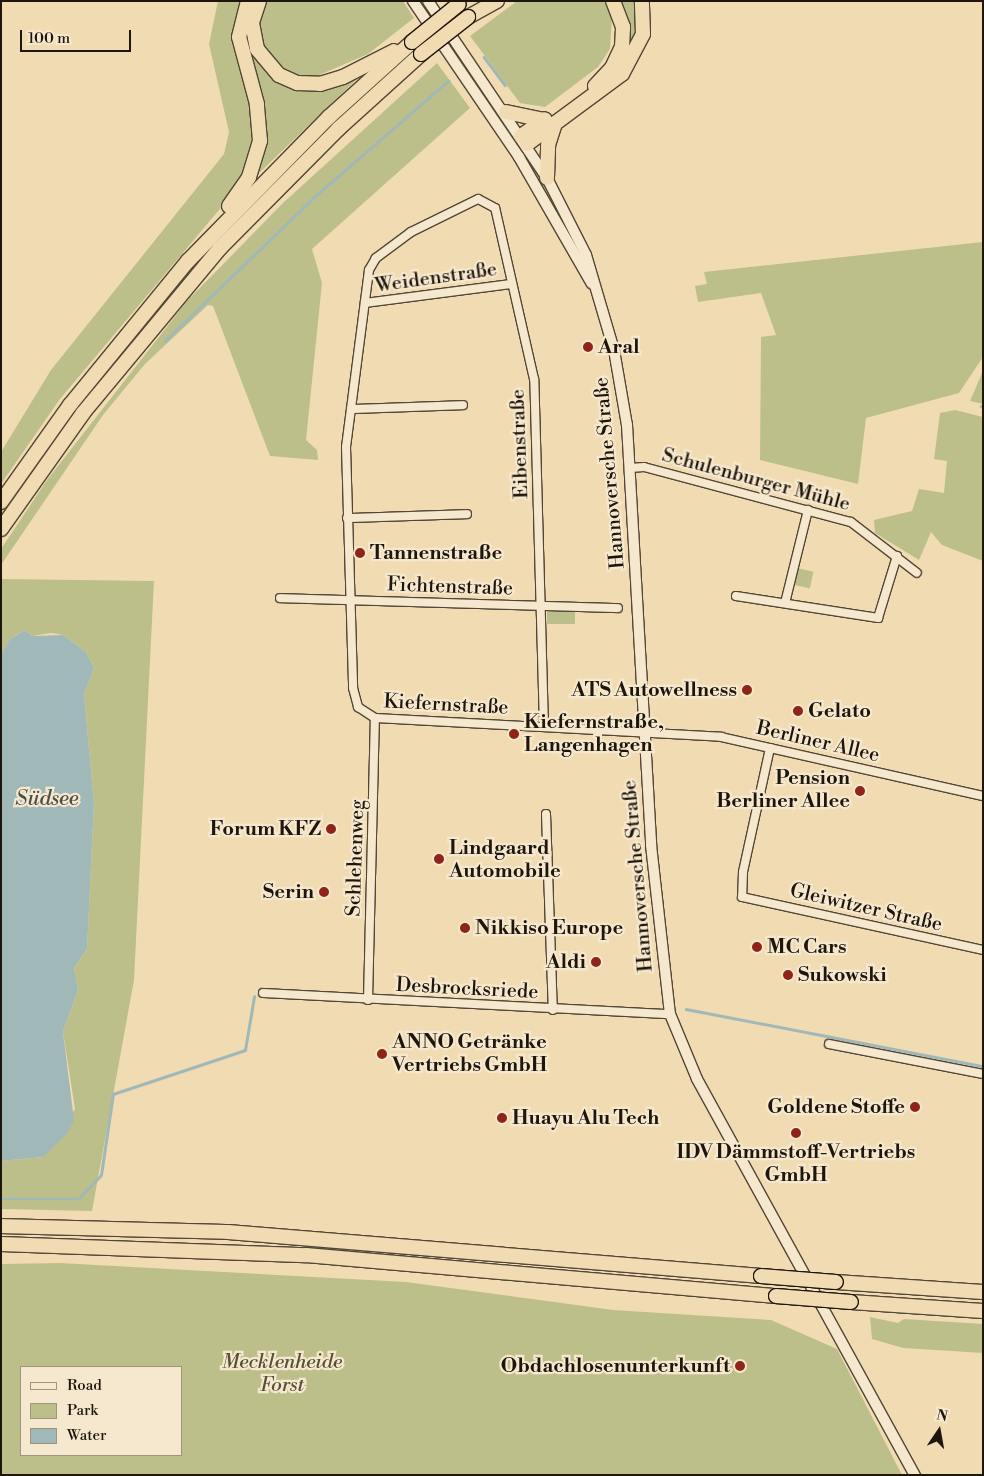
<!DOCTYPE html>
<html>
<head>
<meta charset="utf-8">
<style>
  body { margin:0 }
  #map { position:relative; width:984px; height:1476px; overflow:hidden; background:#f1dbb3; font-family:"Libre Bodoni",serif }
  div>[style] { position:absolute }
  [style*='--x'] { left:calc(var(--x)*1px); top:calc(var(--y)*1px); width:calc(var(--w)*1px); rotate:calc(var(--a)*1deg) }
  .green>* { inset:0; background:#bdbf8a; transform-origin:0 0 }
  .water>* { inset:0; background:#a1b8b8 }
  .stream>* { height:2.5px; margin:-1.25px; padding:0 1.25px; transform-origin:1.25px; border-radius:1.25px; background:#a1b8b8 }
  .roads { filter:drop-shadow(1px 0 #534636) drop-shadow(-1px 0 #534636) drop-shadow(0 1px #534636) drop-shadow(0 -1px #534636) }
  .street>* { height:8px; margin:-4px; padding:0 4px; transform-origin:4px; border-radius:4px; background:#f6e8ce }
  .secondary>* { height:10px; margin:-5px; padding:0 5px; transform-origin:5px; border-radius:5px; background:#f6e8ce }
  .highway>* { height:14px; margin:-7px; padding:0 7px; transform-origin:7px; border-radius:7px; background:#f1dbb3 }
  .bridges { filter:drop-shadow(1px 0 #1e150c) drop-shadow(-1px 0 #1e150c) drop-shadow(0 1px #1e150c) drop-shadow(0 -1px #1e150c) }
  .highway-bridge>* { height:14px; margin:-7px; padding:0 7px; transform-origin:7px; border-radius:7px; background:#f1dbb3 }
  .dots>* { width:14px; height:14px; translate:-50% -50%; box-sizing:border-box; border:2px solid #f6e8ce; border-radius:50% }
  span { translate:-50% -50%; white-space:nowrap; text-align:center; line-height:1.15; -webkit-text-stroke:4.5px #f6e8ce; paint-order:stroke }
  .street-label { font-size:20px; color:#1e150c }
  .poi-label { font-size:20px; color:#1e150c; font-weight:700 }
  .left { translate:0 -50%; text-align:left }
  .right { translate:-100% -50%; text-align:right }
  .park-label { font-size:20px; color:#565038; font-style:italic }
  .water-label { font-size:21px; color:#4c4e48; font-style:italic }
  .frame { position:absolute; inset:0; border:2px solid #1e150c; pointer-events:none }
  .legend { position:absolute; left:20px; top:1366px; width:162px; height:90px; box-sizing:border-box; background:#f6e8ce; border:1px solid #a09480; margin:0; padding:6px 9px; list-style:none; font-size:15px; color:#1e150c }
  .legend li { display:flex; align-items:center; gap:10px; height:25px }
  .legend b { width:25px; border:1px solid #a09480 }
  .north { position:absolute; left:914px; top:1406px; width:50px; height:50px; -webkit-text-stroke:4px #f6e8ce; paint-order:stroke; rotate:12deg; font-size:14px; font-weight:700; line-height:20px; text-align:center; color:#1e150c }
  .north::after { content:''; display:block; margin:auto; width:18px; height:22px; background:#1e150c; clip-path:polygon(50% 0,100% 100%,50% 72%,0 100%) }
  .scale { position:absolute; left:20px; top:30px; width:111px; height:22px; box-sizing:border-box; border:2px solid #1e150c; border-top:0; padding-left:6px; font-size:15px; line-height:18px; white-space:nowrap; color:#1e150c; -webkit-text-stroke:4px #f6e8ce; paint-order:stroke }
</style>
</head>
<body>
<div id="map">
  <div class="green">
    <div style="clip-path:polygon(218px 1px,243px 1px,235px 37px,251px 105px,251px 157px,235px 191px,60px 399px,1px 484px,1px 452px,51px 370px,224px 154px,229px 132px,209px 44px)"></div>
    <div style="clip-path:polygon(265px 1px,403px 1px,414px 18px,368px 54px,317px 76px,299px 75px,283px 69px,262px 47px,259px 24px)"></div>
    <div style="clip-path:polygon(517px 1px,604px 1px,612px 15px,610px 49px,598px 67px,545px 107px,520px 103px,470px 36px)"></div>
    <div style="clip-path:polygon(619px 1px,638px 1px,640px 29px,625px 65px,578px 101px,618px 65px)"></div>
    <div style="clip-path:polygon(244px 21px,262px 66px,276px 79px,359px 77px,257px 175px,259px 160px)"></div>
    <div style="clip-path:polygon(437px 63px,470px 108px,312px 249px,322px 283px,306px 440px,317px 450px,318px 460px,270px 456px,213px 306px,208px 305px,145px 364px,103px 415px,1px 565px,1px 549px,47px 480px,187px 301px,283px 203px)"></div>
    <div style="clip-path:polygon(524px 149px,542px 176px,576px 246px,527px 161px)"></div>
    <div style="clip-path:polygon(983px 242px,983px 357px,959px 393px,866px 418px,858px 484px,760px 460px,761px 337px,776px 335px,761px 293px,698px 302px,695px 286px,707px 284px,704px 272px)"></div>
    <div style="clip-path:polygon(982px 373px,983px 374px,983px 404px,970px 401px)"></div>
    <div style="clip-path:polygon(955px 410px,983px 417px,983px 561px,942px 545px,931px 532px,919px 560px,875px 533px,874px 520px,912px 511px,919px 489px,944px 493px,947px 461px,934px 459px,940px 413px)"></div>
    <div style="left:797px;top:568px;width:17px;height:17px;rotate:13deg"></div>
    <div style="clip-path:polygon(1px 579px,154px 581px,134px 980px,92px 1211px,1px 1209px,1px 1161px,43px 1157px,75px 1109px,63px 1032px,78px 990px,74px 968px,87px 949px,94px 803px,84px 694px,94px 668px,86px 652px,63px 635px,51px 633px,32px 636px,25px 630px,9px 640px,1px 655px)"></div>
    <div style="left:547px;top:610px;width:28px;height:14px"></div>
    <div style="clip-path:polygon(evenodd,60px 1263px,406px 1282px,613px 1310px,771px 1320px,837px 1349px,902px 1475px,1px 1475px,1px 1264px,60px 1263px,21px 1367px,181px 1367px,181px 1455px,21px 1455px,21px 1367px)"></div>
    <div style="clip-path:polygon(870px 1317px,898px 1323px,904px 1319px,983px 1324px,983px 1353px,903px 1348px,872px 1339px)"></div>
  </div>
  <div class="water">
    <div style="clip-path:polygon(25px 630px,32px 636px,63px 635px,86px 652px,94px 668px,84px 694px,94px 803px,87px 949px,74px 968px,78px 990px,63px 1032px,74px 1120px,68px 1133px,43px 1157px,1px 1161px,1px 655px,9px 640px)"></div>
  </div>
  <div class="stream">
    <div style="--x:484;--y:57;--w:35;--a:53"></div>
    <div style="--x:165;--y:341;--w:206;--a:-44"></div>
    <div style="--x:313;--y:198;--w:179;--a:-40.9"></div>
    <div style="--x:981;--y:406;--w:2;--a:27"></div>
    <div style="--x:686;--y:1009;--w:302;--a:10.9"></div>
    <div style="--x:1;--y:1199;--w:77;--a:0"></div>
    <div style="--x:78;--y:1199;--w:33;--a:-46"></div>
    <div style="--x:101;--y:1175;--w:82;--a:-81.6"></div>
    <div style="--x:113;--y:1094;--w:139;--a:-18.4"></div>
    <div style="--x:245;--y:1050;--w:54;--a:-80.4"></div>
  </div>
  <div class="roads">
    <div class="street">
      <div style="--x:365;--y:303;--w:147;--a:-7.4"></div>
      <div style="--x:351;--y:409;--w:112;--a:-2"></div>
      <div style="--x:630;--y:468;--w:14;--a:-4"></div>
      <div style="--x:644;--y:467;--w:214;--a:14.9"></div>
      <div style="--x:851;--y:522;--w:83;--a:37.7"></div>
      <div style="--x:347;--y:518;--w:120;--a:-1.9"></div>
      <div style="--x:736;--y:596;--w:144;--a:8.8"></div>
      <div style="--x:878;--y:618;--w:65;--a:-73"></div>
      <div style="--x:280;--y:598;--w:338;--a:1.7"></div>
      <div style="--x:785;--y:603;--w:96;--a:-76.1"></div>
      <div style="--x:544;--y:727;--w:348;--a:-91.6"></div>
      <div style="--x:534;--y:379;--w:175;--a:-102.8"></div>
      <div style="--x:495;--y:208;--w:19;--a:-152"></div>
      <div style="--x:478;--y:199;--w:75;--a:153.8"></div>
      <div style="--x:411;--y:232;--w:44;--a:143.4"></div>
      <div style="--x:376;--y:258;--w:14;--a:120"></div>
      <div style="--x:369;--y:270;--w:178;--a:97.4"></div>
      <div style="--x:346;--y:447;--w:241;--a:88.3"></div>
      <div style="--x:353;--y:688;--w:20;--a:75"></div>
      <div style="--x:358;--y:707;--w:20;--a:33"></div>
      <div style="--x:375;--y:718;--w:347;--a:3.1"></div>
      <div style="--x:721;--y:737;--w:269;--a:12.7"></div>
      <div style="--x:770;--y:748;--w:127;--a:102.3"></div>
      <div style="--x:743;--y:872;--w:25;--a:92"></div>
      <div style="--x:742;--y:897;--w:247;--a:12.4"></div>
      <div style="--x:546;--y:814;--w:196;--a:88"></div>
      <div style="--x:263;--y:993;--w:408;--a:3"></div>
      <div style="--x:368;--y:1000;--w:282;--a:-88.6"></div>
      <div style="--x:829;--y:1044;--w:157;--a:11"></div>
    </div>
    <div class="secondary">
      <div style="--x:413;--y:1;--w:189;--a:55.8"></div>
      <div style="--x:519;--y:157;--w:146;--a:60.1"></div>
      <div style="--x:428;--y:1;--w:213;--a:56.1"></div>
      <div style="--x:547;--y:178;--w:86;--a:63.1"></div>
      <div style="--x:586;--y:255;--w:99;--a:73.6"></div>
      <div style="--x:614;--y:350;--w:76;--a:80.2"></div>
      <div style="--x:627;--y:425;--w:421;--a:86.7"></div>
      <div style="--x:651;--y:845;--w:170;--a:83.6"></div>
      <div style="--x:670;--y:1014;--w:70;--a:67.4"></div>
      <div style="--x:697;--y:1079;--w:452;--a:61.2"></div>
    </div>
    <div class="highway">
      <div style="--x:259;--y:1;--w:23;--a:108"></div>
      <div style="--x:252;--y:23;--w:26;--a:79"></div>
      <div style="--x:257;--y:49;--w:34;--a:50"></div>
      <div style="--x:279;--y:75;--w:20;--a:24"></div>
      <div style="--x:297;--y:83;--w:23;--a:2"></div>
      <div style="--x:320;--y:84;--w:24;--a:-17"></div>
      <div style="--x:343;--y:77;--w:57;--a:-27"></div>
      <div style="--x:468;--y:17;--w:33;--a:-29"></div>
      <div style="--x:595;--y:86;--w:25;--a:-47"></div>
      <div style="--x:612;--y:68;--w:23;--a:-65"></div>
      <div style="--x:622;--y:47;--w:20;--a:-87"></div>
      <div style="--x:623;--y:27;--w:28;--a:-111"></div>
      <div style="--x:506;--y:112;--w:38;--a:12"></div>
      <div style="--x:521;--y:136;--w:29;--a:-35"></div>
      <div style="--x:527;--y:144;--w:118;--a:-36.4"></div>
      <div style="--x:622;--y:74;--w:45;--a:-62.3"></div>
      <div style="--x:643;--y:34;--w:33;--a:-92"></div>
      <div style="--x:547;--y:178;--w:33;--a:-88"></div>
      <div style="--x:548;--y:145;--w:23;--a:-72"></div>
      <div style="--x:229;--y:206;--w:35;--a:-55"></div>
      <div style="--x:249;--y:177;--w:38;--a:-73"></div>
      <div style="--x:260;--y:141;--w:37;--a:-95"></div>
      <div style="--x:257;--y:104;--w:69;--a:-105"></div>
      <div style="--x:239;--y:37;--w:37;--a:-76"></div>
      <div style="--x:1;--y:502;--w:119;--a:-54.6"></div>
      <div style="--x:70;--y:405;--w:186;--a:-50.7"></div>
      <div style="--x:188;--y:261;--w:202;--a:-45.6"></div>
      <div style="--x:329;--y:117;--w:112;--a:-42.1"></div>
      <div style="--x:1;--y:529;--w:142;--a:-54.7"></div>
      <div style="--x:83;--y:413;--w:214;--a:-50.3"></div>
      <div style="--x:220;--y:248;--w:168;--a:-45.2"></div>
      <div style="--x:338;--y:129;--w:112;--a:-42.1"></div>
      <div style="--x:1;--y:1226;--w:227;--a:1.5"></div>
      <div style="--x:228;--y:1232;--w:535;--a:4.72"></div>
      <div style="--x:1;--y:1244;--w:305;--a:2.1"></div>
      <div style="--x:306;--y:1255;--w:472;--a:5"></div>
      <div style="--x:836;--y:1282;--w:147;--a:3.9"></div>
      <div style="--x:851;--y:1302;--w:132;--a:3.9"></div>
    </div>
  </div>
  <div class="bridges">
    <div class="highway-bridge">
      <div style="--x:412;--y:42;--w:60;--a:-39"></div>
      <div style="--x:421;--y:54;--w:60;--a:-38.2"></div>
      <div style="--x:761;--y:1276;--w:75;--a:4.6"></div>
      <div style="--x:776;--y:1296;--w:75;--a:4.6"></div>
    </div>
  </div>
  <div class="dots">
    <div style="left:588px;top:347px;background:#8f2418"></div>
    <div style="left:360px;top:553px;background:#8f2418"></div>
    <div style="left:747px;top:690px;background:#8f2418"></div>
    <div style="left:798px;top:711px;background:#8f2418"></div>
    <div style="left:514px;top:734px;background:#8f2418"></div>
    <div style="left:860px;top:791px;background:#8f2418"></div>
    <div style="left:331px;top:829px;background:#8f2418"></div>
    <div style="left:439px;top:859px;background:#8f2418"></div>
    <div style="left:324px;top:892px;background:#8f2418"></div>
    <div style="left:465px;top:928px;background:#8f2418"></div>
    <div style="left:757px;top:947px;background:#8f2418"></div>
    <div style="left:596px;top:962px;background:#8f2418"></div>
    <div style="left:788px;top:975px;background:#8f2418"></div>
    <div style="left:382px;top:1054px;background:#8f2418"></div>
    <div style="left:915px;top:1107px;background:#8f2418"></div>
    <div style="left:502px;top:1118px;background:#8f2418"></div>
    <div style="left:796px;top:1133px;background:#8f2418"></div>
    <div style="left:740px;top:1366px;background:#8f2418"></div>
  </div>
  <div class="street-label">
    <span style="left:436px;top:278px;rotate:-8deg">Weidenstraße</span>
    <span style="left:520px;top:444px;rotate:-92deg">Eibenstraße</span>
    <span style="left:610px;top:473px;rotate:-95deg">Hannoversche Straße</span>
    <span style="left:756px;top:480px;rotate:15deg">Schulenburger Mühle</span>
    <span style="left:450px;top:587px;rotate:2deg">Fichtenstraße</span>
    <span style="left:446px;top:705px;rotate:3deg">Kiefernstraße</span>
    <span style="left:818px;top:742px;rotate:13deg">Berliner Allee</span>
    <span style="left:356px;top:858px;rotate:-88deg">Schlehenweg</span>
    <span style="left:638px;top:876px;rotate:-95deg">Hannoversche Straße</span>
    <span style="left:866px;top:908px;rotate:13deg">Gleiwitzer Straße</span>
    <span style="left:467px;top:989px;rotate:3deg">Desbrocksriede</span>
  </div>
  <div class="poi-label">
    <span class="left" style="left:598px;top:347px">Aral</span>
    <span class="left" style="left:370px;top:553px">Tannenstraße</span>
    <span class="right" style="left:737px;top:690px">ATS Autowellness</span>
    <span class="left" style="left:808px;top:711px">Gelato</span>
    <span class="left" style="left:524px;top:734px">Kiefernstraße,<br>Langenhagen</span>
    <span class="right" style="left:850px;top:790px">Pension<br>Berliner Allee</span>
    <span class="right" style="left:321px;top:829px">Forum KFZ</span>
    <span class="left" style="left:449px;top:860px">Lindgaard<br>Automobile</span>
    <span class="right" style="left:314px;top:892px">Serin</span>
    <span class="left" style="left:475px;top:928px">Nikkiso Europe</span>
    <span class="left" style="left:767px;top:947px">MC Cars</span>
    <span class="right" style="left:586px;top:962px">Aldi</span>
    <span class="left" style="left:798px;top:975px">Sukowski</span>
    <span class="left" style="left:392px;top:1054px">ANNO Getränke<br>Vertriebs GmbH</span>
    <span class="right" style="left:905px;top:1107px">Goldene Stoffe</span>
    <span class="left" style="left:512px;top:1118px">Huayu Alu Tech</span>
    <span style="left:796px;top:1164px">IDV Dämmstoff-Vertriebs<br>GmbH</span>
    <span class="right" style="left:730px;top:1366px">Obdachlosenunterkunft</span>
  </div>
  <div class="park-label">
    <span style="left:282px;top:1374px">Mecklenheide<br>Forst</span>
  </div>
  <div class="water-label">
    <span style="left:47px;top:799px">Südsee</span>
  </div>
  <div class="frame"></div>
  <ul class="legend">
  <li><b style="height:6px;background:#f6e8ce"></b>Road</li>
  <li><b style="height:14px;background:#bdbf8a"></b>Park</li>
  <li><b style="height:14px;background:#a1b8b8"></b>Water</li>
  </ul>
  <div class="north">N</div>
  <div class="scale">100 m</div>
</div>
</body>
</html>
